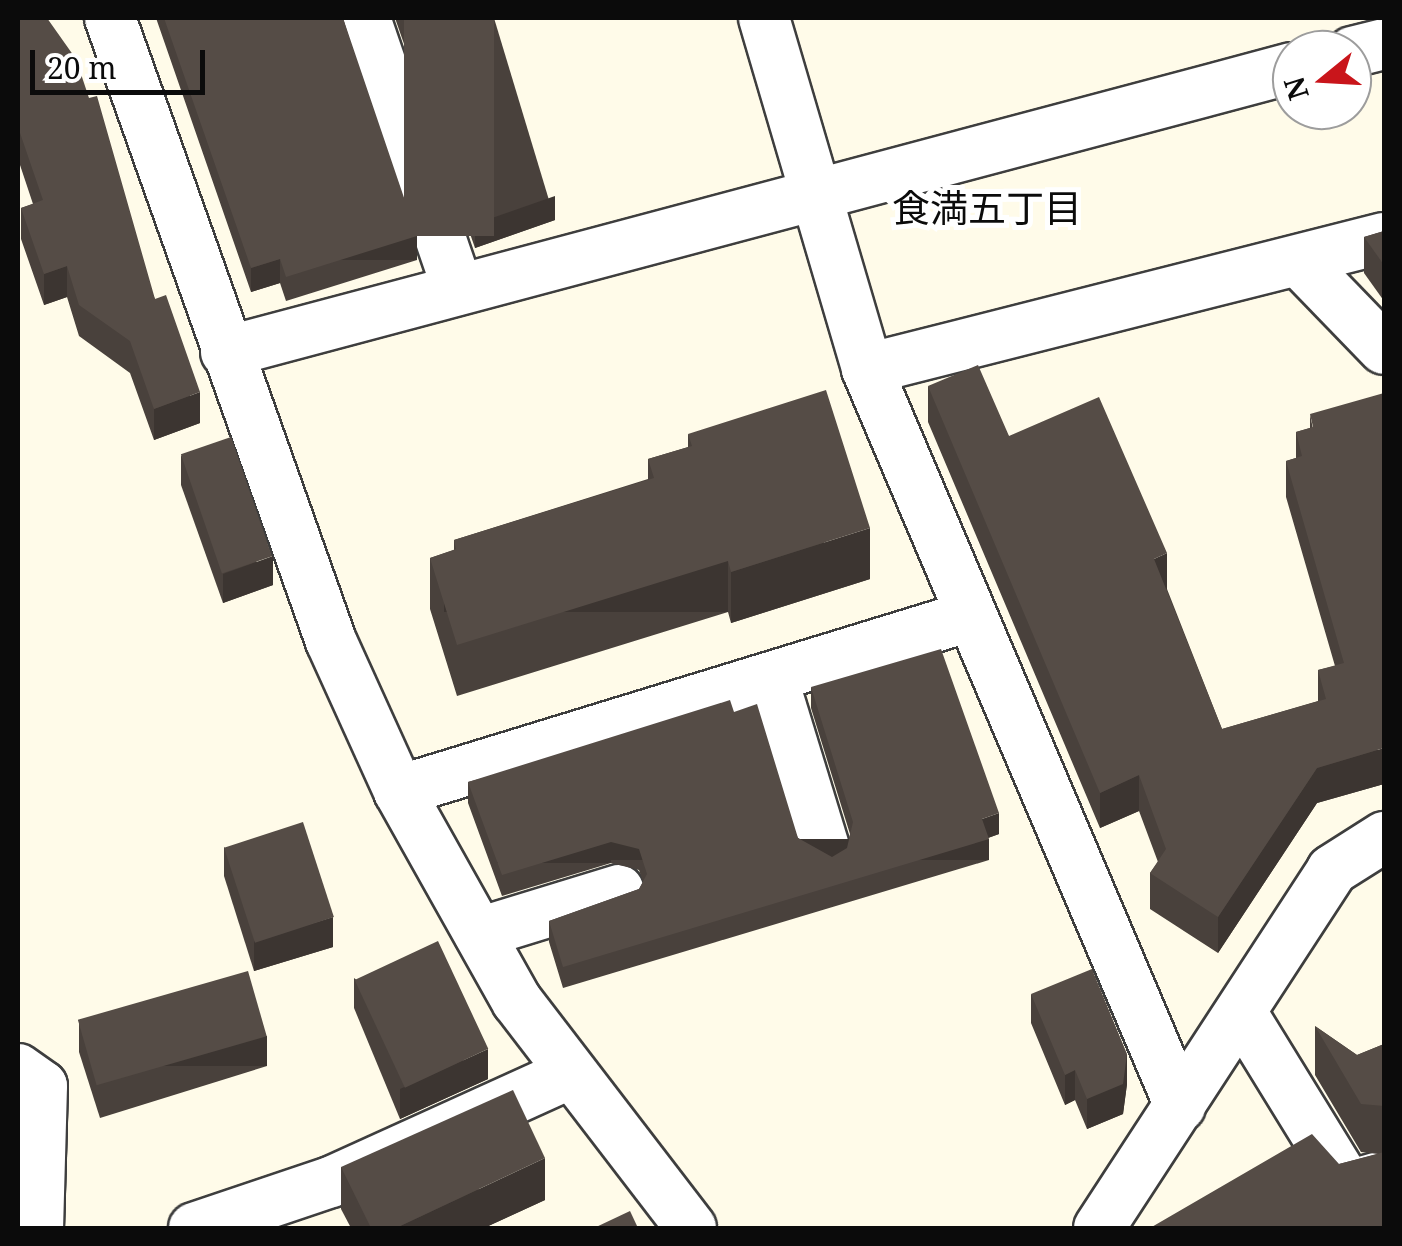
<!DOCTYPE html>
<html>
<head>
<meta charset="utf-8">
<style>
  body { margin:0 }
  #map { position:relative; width:1402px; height:1246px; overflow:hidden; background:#fffbe9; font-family:"Noto Serif","Noto Sans JP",serif }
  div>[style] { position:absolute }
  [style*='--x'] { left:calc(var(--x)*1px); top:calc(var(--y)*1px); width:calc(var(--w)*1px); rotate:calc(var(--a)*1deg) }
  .roads { filter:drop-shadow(2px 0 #3e3e3e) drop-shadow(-2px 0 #3e3e3e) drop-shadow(0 2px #3e3e3e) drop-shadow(0 -2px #3e3e3e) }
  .minor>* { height:50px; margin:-25px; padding:0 25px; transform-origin:25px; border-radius:25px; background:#fff }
  .wall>* { inset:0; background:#49413c }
  .shaded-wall>* { inset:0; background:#3c3531; transform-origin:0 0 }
  .building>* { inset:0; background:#554c46; transform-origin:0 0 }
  span { translate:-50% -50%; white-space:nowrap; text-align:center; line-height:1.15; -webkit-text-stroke:10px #fff; paint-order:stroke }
  .neighbourhood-label { font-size:38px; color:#0b0b0b }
  .frame { position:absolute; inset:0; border:20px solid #0b0b0b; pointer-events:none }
  .north { position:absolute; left:1272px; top:30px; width:100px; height:100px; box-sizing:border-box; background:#fff; border:2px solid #9d9d9d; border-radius:50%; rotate:252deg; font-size:28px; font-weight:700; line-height:40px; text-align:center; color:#0b0b0b }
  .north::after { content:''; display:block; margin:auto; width:35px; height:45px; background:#c9151b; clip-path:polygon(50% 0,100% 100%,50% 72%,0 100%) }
  .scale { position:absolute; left:30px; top:50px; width:175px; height:45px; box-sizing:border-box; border:5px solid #0b0b0b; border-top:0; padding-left:12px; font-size:30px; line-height:35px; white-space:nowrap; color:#0b0b0b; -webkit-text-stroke:8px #fff; paint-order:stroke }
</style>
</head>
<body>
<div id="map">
  <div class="roads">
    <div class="minor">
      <div style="--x:110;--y:18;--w:661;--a:70.47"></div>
      <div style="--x:331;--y:641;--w:165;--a:65.6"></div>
      <div style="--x:399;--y:791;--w:241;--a:60.7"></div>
      <div style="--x:517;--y:1001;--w:286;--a:52.5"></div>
      <div style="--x:365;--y:18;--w:287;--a:71.1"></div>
      <div style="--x:764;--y:18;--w:366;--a:73.6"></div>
      <div style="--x:867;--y:369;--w:801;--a:66.99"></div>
      <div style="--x:1352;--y:52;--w:33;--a:-14"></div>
      <div style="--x:1299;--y:261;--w:122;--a:46"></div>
      <div style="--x:226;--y:352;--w:1103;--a:-14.92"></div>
      <div style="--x:867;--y:369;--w:533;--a:-14.22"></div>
      <div style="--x:772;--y:677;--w:181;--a:73"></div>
      <div style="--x:399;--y:791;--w:597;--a:-17.04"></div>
      <div style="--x:479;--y:933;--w:146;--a:-17.1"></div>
      <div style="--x:1241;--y:1012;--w:204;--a:58.4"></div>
      <div style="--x:1348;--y:1186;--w:37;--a:-16"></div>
      <div style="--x:18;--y:1069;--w:29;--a:35"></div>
      <div style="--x:42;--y:1086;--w:142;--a:91.6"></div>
      <div style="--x:194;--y:1228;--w:145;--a:-18.6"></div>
      <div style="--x:331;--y:1182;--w:261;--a:-24.4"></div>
      <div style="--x:1099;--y:1228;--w:427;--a:-56.9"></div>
      <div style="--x:1332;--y:870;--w:62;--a:-32.4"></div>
    </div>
  </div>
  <div class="wall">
    <div style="clip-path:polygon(18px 18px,155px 299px,200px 423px,154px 440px,130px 373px,79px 336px,67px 297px,44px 305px,21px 239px,21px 208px,33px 204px,18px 159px)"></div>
    <div style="clip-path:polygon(156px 18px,343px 18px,417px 260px,286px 301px,280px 283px,251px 292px)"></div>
    <div style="clip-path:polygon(395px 18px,494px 18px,555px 220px,475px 248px)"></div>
    <div style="clip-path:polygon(1384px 231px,1384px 301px,1364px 273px,1364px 237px)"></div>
    <div style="clip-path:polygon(928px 386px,1009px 436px,1167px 589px,1222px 729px,1318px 701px,1318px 670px,1335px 666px,1286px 497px,1286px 461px,1296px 458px,1296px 432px,1310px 428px,1310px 414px,1384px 784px,1317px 803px,1218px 953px,1150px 909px,1150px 873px,1158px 862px,1139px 811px,1100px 828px,928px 422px)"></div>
    <div style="clip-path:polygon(688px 434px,870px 579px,731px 623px,728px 612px,457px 696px,430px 609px,430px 558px,454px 550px,454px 540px,648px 479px,648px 459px,688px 447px)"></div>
    <div style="clip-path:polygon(181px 455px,273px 585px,223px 603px,181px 485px)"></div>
    <div style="clip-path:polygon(811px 687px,999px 834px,988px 838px,989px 860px,563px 988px,549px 942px,549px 921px,639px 889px,643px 882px,639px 870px,611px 863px,502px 896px,468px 803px,468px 782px,734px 712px,798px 838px,832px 857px,847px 848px,850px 834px,811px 708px)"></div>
    <div style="clip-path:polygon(224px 847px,333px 947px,254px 971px,224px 876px)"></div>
    <div style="clip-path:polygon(354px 978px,488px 1079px,400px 1119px,354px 1008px)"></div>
    <div style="clip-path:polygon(1031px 994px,1127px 1084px,1123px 1114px,1087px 1129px,1075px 1100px,1065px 1105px,1031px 1023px)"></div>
    <div style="clip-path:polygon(79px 1022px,267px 1066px,100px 1118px,79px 1052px)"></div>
    <div style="clip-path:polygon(1315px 1026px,1357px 1055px,1384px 1044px,1384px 1228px,1339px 1164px,1378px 1154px,1361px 1152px,1315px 1075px)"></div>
    <div style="clip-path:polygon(341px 1167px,545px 1200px,484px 1228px,351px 1228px,341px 1209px)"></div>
  </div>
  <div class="shaded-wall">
    <div style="clip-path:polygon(555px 196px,555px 220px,475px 248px,475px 224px)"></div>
    <div style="left:417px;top:236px;width:24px;height:137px;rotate:90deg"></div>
    <div style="clip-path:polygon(280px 259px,280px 283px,251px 292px,251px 268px)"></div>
    <div style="clip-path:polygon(67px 266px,67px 297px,44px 305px,44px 274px)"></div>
    <div style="clip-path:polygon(200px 392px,200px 423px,154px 440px,154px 409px)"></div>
    <div style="clip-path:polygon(870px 528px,870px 579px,731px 623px,731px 572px)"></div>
    <div style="clip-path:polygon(1167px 553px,1167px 589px,1154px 595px,1154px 559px)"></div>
    <div style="clip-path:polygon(273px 556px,273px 585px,223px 603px,223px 574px)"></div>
    <div style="left:728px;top:561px;width:51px;height:284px;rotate:90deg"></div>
    <div style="clip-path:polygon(1384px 748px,1384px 784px,1317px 803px,1218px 953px,1218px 917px,1317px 768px)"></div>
    <div style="clip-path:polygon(1139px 775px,1139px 811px,1100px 828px,1100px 793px)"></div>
    <div style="clip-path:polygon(999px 813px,999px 834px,982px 840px,982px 819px)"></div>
    <div style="left:989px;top:839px;width:21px;height:445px;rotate:90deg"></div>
    <div style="left:611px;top:842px;width:21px;height:114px;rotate:90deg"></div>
    <div style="clip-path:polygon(333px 917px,333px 947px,254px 971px,254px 941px)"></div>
    <div style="left:267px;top:1036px;width:30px;height:175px;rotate:90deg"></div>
    <div style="clip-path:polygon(488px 1049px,488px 1079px,400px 1119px,400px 1089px)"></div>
    <div style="clip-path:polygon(1127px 1054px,1127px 1084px,1123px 1114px,1087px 1129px,1087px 1099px)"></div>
    <div style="clip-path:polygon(1075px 1070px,1075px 1100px,1065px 1105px,1065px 1075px)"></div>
    <div style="clip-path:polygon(545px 1158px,545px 1200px,484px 1228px,396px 1228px)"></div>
  </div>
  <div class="building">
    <div style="clip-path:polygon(18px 18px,47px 18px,76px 59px,89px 98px,97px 96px,155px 299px,166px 295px,200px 392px,154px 409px,130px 341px,79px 305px,67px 266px,44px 274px,21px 208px,43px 200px,18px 127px)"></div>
    <div style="clip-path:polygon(164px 18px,343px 18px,417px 236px,286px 277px,280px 259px,251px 268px)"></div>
    <div style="left:404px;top:18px;width:90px;height:218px"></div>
    <div style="clip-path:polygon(1384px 231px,1384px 265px,1364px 237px)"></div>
    <div style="clip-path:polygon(978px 365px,1009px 436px,1099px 397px,1167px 553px,1154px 559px,1222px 729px,1326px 699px,1318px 670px,1344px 663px,1286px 461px,1302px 456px,1296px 432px,1313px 427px,1310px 414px,1384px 393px,1384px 748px,1317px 768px,1218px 917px,1150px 873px,1166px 849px,1139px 775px,1100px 793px,928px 386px)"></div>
    <div style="clip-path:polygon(826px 390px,870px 528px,731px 572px,728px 561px,457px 645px,430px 558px,456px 549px,454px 540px,654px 478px,648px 459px,692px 446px,688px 434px)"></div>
    <div style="left:231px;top:437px;width:126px;height:53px;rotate:71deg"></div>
    <div style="clip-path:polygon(941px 649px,999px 813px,982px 819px,989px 839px,563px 967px,549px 921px,639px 889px,647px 874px,639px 849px,611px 842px,502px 875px,468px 782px,730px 700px,734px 712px,757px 704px,798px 838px,832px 857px,847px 848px,853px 822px,811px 687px)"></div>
    <div style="left:303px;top:822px;width:100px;height:83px;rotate:72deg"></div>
    <div style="left:438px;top:941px;width:119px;height:92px;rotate:65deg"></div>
    <div style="clip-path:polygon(1092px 969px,1127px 1054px,1123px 1084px,1087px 1099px,1075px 1070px,1065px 1075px,1031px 994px)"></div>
    <div style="left:248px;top:971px;width:68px;height:177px;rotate:74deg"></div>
    <div style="clip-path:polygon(1315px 1026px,1357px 1055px,1384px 1044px,1384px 1106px,1361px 1104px)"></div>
    <div style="clip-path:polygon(513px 1090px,545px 1158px,396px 1228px,371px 1228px,341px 1167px)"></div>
    <div style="clip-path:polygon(1312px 1134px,1339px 1164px,1384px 1152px,1384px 1228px,1150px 1228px)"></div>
    <div style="clip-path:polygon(630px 1211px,638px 1228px,594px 1228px)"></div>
  </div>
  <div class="neighbourhood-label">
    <span style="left:987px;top:208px">食満五丁目</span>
  </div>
  <div class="frame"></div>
  <div class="north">N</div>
  <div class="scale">20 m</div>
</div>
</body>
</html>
